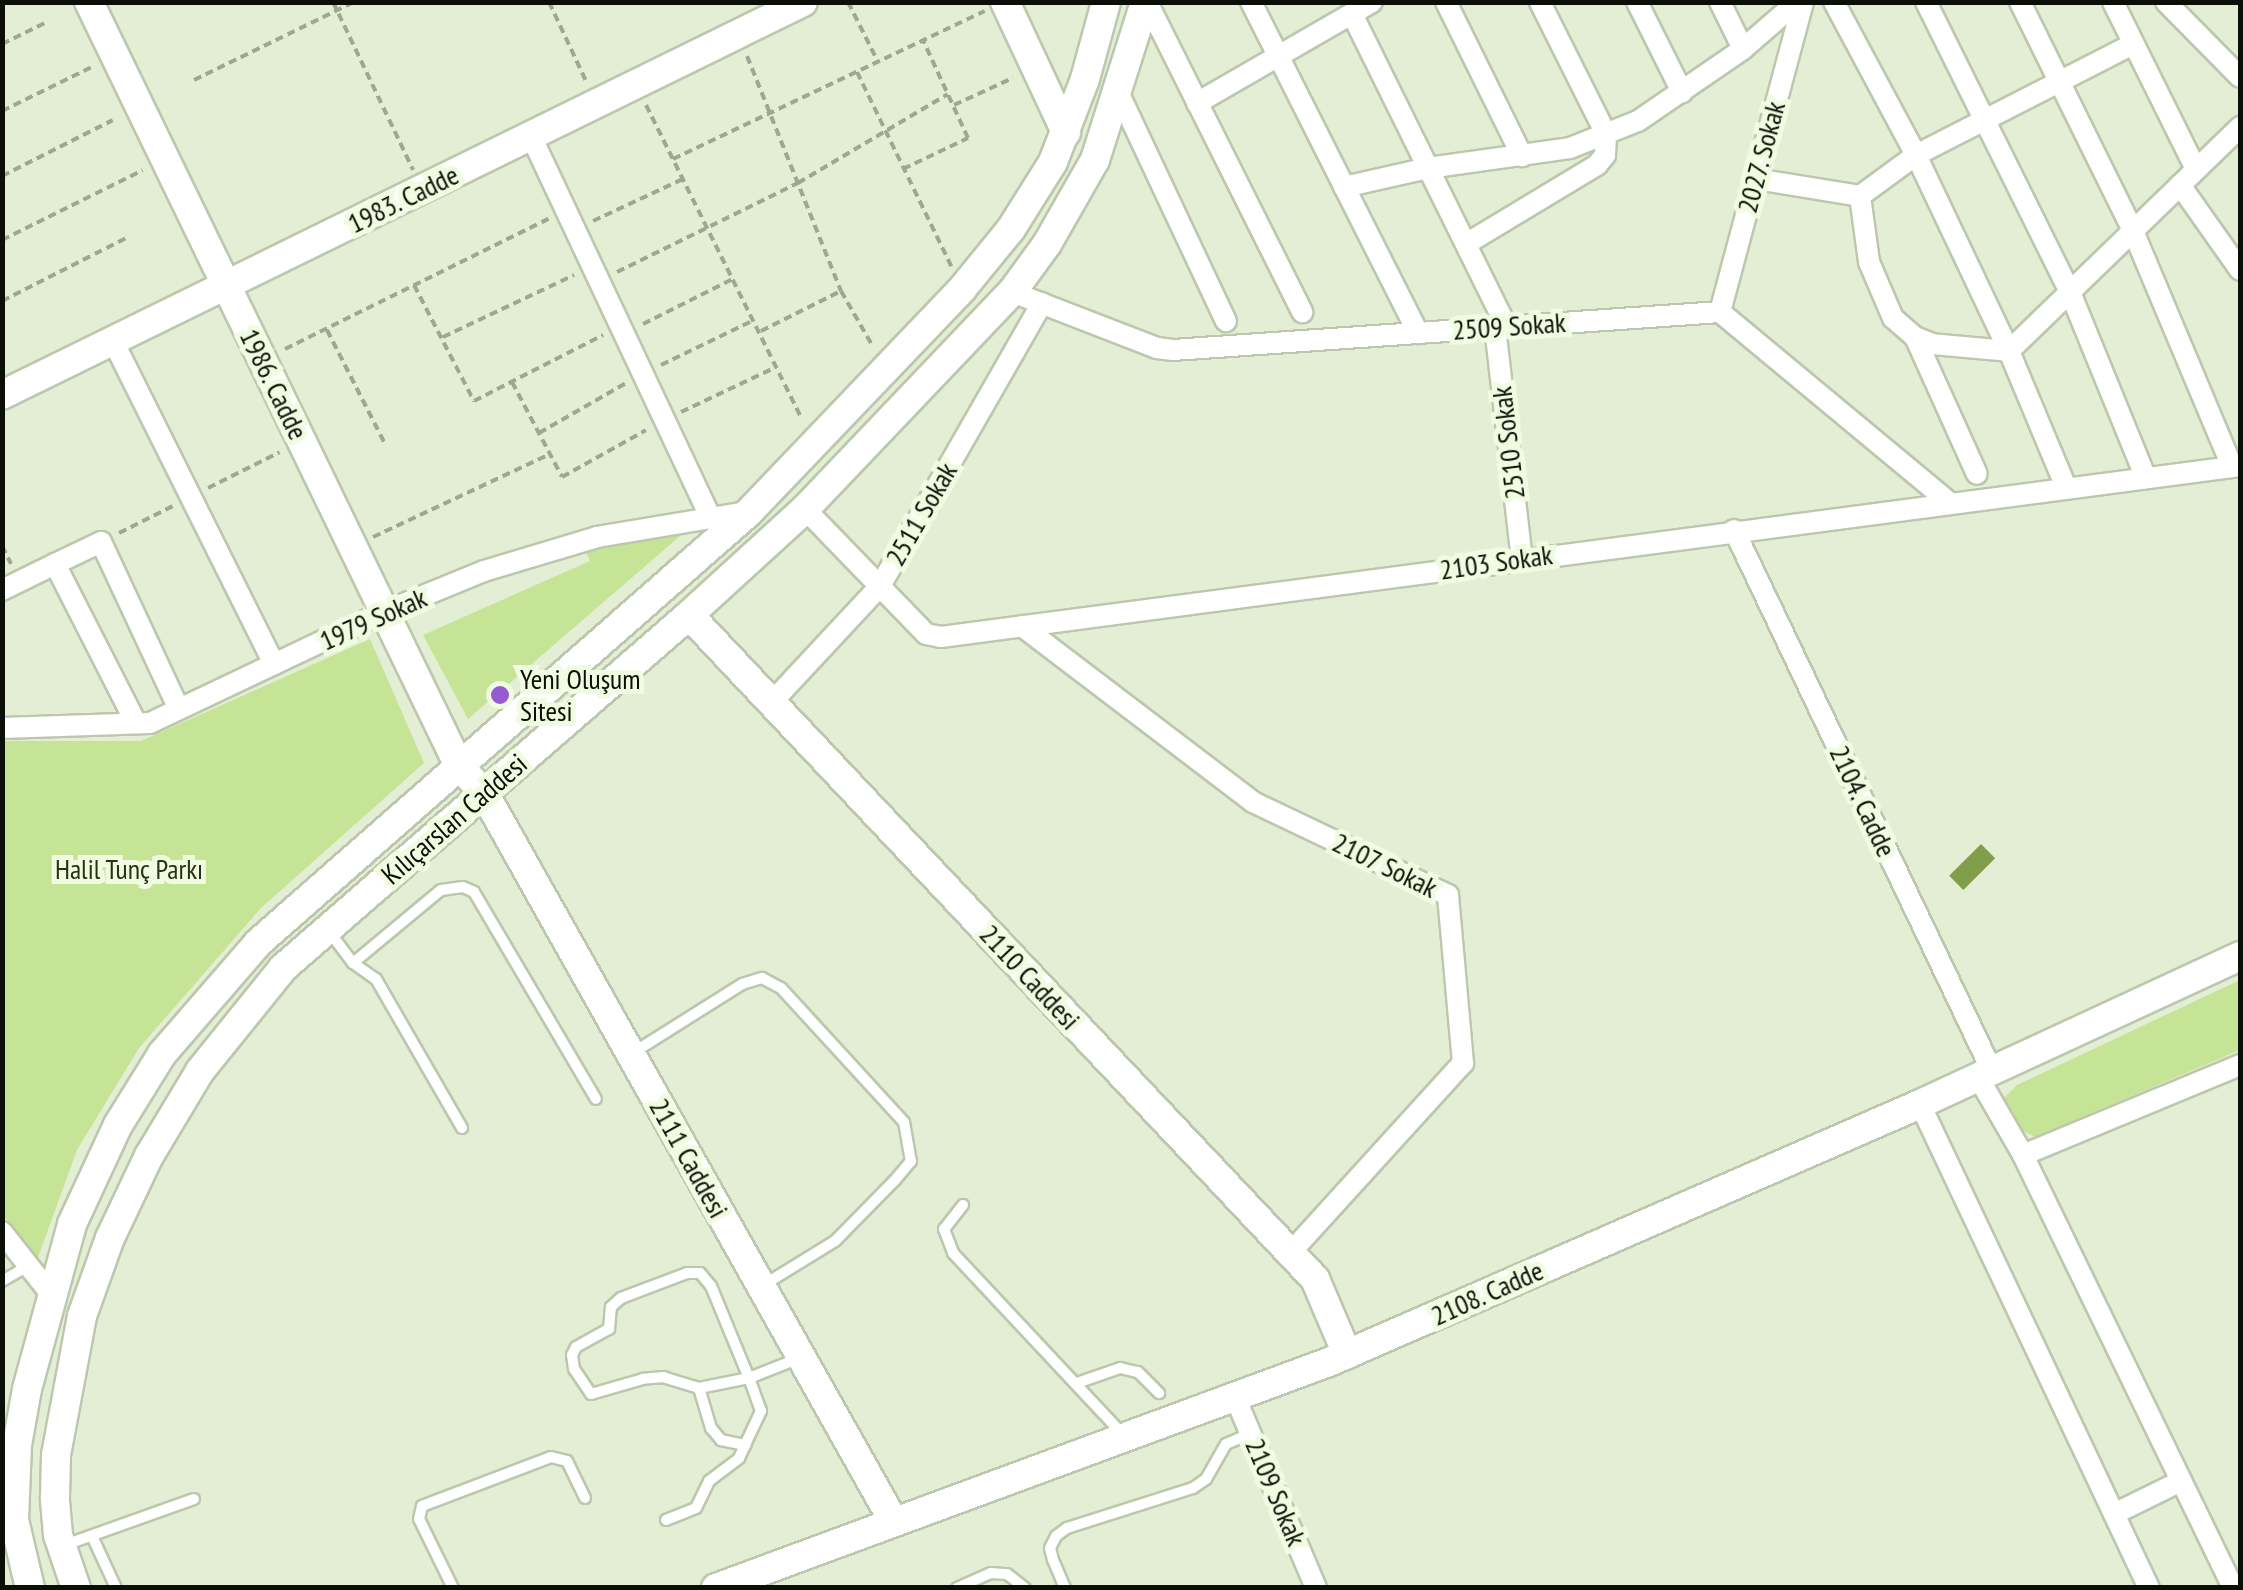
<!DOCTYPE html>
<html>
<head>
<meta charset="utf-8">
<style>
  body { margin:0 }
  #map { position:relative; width:2243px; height:1590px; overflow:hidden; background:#e3eed4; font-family:"PT Sans Narrow",sans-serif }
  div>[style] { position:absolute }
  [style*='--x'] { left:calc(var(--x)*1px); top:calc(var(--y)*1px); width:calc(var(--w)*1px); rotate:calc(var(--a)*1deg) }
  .green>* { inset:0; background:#c6e495 }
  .water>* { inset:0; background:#819e4a; transform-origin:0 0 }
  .path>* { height:4px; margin-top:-2px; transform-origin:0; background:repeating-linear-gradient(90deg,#9ea792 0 8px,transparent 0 13px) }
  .roads { filter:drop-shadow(2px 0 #bcc7ad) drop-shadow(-2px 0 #bcc7ad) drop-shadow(0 2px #bcc7ad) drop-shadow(0 -2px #bcc7ad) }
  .lane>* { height:10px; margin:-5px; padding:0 5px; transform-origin:5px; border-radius:5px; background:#fff }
  .street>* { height:20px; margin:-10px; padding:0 10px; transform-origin:10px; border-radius:10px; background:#fff }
  .secondary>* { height:28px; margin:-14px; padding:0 14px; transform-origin:14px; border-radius:14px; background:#fff }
  .dots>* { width:28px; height:28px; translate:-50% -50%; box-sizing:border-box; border:5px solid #f0fbe1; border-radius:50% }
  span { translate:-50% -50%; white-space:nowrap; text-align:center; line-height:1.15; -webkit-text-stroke:10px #f0fbe1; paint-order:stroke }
  .street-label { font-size:28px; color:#0c0f07 }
  .poi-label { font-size:28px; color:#0c0f07 }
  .left { translate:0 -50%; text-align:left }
  .park-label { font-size:28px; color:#283410 }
  .frame { position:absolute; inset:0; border:5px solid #0c0f07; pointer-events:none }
</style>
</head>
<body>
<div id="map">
  <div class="green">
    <div style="clip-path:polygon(687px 530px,468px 719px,423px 635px,590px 561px,585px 550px)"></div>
    <div style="clip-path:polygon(370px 639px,424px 763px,261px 908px,139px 1048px,77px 1150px,37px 1260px,3px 1215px,3px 741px,141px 741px)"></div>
    <div style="clip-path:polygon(2240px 980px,2240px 1050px,2035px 1137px,2014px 1126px,2003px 1099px,2017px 1085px)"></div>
  </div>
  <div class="water">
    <div style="left:1981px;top:844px;width:20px;height:45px;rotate:45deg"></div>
  </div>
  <div class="path">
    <div style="--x:333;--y:2;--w:186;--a:64.5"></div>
    <div style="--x:549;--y:2;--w:87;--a:64.9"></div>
    <div style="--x:848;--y:2;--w:67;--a:63.4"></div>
    <div style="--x:2;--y:44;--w:50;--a:-26.1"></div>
    <div style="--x:747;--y:56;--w:253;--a:68.2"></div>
    <div style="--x:841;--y:291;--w:62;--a:60.1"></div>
    <div style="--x:857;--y:72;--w:216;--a:64.1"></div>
    <div style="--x:194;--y:80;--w:178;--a:-26"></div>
    <div style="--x:646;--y:105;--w:351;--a:63.6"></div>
    <div style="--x:954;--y:105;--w:65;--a:-24.6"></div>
    <div style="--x:2;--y:111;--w:100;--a:-26.1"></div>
    <div style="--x:673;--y:159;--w:345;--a:-25.4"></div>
    <div style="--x:903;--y:169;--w:72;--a:-25.5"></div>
    <div style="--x:968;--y:138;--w:108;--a:-114.7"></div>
    <div style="--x:2;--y:176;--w:124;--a:-26.8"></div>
    <div style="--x:593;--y:221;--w:99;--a:-25"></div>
    <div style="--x:2;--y:240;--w:157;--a:-26.4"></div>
    <div style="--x:617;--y:272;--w:202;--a:-26.2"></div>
    <div style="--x:798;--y:183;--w:174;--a:-30.7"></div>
    <div style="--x:414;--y:285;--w:131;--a:62.7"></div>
    <div style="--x:474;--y:401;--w:145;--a:-27.1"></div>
    <div style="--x:2;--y:301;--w:141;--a:-26.9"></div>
    <div style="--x:643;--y:324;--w:101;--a:-26.6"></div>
    <div style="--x:327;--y:330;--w:126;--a:63"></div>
    <div style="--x:761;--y:331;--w:89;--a:-26.6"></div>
    <div style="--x:443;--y:337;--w:145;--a:-25.3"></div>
    <div style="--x:285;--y:349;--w:296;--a:-26.3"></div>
    <div style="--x:661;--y:365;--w:101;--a:-25.8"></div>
    <div style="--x:512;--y:382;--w:107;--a:62.2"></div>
    <div style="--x:562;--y:477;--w:96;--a:-29.2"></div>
    <div style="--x:681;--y:412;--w:105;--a:-25.3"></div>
    <div style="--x:539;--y:433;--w:100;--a:-29.9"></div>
    <div style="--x:208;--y:488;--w:80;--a:-26.6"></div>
    <div style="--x:119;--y:533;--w:60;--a:-26.6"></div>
    <div style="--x:373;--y:537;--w:195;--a:-25.1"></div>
    <div style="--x:2;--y:546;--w:20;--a:63"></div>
  </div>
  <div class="roads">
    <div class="lane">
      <div style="--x:328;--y:930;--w:41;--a:52.9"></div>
      <div style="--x:353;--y:963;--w:28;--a:35"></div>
      <div style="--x:376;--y:979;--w:172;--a:60"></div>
      <div style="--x:353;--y:963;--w:114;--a:-39.7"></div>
      <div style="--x:441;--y:890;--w:22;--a:-8"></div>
      <div style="--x:463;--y:887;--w:12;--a:24"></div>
      <div style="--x:474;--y:892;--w:240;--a:59.5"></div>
      <div style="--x:631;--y:1054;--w:131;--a:-32.2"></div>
      <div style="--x:742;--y:984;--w:21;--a:-17"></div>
      <div style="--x:762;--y:978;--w:21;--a:28"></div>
      <div style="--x:781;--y:988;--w:182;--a:47.5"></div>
      <div style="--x:904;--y:1122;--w:40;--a:80"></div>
      <div style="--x:911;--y:1161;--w:26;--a:130"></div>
      <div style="--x:894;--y:1181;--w:84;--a:134.5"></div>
      <div style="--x:835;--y:1241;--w:82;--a:148.4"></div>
      <div style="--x:963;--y:1205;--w:31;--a:128"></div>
      <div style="--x:944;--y:1229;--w:26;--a:69"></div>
      <div style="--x:953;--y:1253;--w:250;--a:46.9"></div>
      <div style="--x:2;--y:1281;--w:30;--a:-30"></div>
      <div style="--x:1077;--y:1383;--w:46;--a:-19.2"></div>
      <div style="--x:1120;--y:1368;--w:18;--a:13"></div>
      <div style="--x:1138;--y:1372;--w:30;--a:45"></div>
      <div style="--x:699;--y:1388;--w:42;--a:73.3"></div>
      <div style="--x:711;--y:1428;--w:16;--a:50"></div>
      <div style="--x:721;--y:1440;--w:25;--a:12"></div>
      <div style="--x:745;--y:1445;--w:38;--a:-65"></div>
      <div style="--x:761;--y:1411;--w:35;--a:-110"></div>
      <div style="--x:749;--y:1378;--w:51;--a:168.7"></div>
      <div style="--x:699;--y:1388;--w:37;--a:-163"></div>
      <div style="--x:664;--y:1377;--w:21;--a:175"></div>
      <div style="--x:643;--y:1379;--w:54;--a:163.9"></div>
      <div style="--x:591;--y:1394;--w:30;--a:-124"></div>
      <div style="--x:574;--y:1369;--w:14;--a:-98"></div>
      <div style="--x:572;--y:1355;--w:9;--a:-63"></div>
      <div style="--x:576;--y:1347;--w:38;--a:-29"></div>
      <div style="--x:609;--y:1329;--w:22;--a:-85"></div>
      <div style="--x:611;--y:1307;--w:13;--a:-42"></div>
      <div style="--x:621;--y:1298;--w:71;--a:-20.7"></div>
      <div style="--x:687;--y:1273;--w:13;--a:0"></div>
      <div style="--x:700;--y:1273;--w:17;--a:50"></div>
      <div style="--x:711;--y:1286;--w:100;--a:67.6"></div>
      <div style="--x:749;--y:1378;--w:52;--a:-21.6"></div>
      <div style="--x:666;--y:1520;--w:32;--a:-22"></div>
      <div style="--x:696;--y:1508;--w:30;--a:-64"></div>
      <div style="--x:709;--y:1481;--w:38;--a:-37"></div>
      <div style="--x:739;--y:1458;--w:14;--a:-65"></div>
      <div style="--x:92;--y:1536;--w:57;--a:65.2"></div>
      <div style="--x:62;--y:1546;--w:140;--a:-19.6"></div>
      <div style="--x:453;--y:1588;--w:77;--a:-116.2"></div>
      <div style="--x:419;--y:1519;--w:13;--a:-77"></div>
      <div style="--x:422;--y:1506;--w:138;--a:-20.8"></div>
      <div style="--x:551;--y:1457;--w:16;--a:14"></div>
      <div style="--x:567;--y:1461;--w:41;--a:64.1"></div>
      <div style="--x:957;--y:1588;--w:37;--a:-24"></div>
      <div style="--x:991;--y:1573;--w:16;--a:4"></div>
      <div style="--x:1007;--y:1574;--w:23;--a:38"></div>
      <div style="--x:1065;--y:1588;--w:30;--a:-113"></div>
      <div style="--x:1053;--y:1560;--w:12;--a:-104"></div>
      <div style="--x:1050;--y:1548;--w:13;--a:-63"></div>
      <div style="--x:1056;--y:1536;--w:14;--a:-36"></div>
      <div style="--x:1067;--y:1528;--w:132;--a:-17.6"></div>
      <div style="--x:1193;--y:1488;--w:16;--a:-35"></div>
      <div style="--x:1206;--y:1479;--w:40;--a:-60.3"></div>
      <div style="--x:1226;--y:1444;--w:26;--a:-23"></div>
    </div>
    <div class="street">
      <div style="--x:1147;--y:2;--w:347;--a:63.4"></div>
      <div style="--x:1251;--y:2;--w:371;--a:63.2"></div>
      <div style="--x:1446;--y:2;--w:172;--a:63.7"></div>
      <div style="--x:1637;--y:2;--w:101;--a:63.4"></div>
      <div style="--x:1720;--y:2;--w:52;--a:63.9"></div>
      <div style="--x:1834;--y:2;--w:174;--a:61.8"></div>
      <div style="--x:1916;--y:155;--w:217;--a:64.6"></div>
      <div style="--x:2009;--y:351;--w:147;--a:67.3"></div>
      <div style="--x:1926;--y:2;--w:324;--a:63.6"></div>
      <div style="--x:2070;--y:292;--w:201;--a:67.8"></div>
      <div style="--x:2020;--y:2;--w:255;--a:63.7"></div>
      <div style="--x:2133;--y:231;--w:256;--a:67.2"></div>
      <div style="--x:2113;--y:2;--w:186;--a:63.6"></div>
      <div style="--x:2166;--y:2;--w:105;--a:45.4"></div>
      <div style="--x:1352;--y:14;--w:349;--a:63.7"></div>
      <div style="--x:1119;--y:94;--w:251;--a:64.8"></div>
      <div style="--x:1197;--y:103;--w:202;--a:-30"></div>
      <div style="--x:531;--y:136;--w:422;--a:64.8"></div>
      <div style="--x:1756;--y:179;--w:105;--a:9.3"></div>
      <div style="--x:1860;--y:196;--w:69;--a:-36.2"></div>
      <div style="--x:1916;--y:155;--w:244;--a:-27.1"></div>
      <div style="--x:2180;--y:185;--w:104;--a:54.8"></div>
      <div style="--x:1344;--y:187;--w:86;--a:-12.7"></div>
      <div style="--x:1428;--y:168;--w:143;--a:-8"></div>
      <div style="--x:1570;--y:148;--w:73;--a:-21.7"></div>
      <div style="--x:1638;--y:121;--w:127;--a:-34.4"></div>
      <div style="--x:1743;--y:49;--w:72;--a:-41"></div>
      <div style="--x:1860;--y:196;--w:67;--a:82.2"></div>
      <div style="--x:1869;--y:262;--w:61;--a:66.8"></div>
      <div style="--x:1893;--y:318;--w:29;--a:41"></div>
      <div style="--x:1915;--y:337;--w:18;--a:22"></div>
      <div style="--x:1932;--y:344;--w:77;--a:5.2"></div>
      <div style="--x:2009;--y:351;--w:322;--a:-44.1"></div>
      <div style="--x:1466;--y:244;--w:153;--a:-31.1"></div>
      <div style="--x:1597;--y:165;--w:13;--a:-51"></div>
      <div style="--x:1605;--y:155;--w:21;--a:-87"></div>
      <div style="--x:1606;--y:134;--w:148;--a:-116.6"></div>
      <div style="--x:1012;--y:292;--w:155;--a:21.1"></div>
      <div style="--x:1157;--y:348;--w:16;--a:7"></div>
      <div style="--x:1173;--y:350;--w:548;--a:-3.97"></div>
      <div style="--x:1720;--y:312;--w:298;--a:39.7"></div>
      <div style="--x:1720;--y:312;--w:321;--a:-75"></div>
      <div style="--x:1495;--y:327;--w:234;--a:83.4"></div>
      <div style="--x:1915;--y:337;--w:150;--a:65.7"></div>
      <div style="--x:113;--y:341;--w:361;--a:63.5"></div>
      <div style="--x:805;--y:509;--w:174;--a:45.9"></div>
      <div style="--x:926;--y:634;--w:15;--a:11"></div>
      <div style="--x:941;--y:637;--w:1310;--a:-7.5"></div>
      <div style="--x:1734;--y:530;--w:599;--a:64.5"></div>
      <div style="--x:55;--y:564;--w:51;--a:-25.6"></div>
      <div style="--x:101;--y:542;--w:184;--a:65"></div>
      <div style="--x:2;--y:590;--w:59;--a:-26.1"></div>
      <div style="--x:55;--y:564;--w:178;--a:63"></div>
      <div style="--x:1022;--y:626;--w:290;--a:37.3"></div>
      <div style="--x:1253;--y:802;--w:216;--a:25.5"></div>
      <div style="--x:1448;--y:895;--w:169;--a:84.9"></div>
      <div style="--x:1463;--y:1063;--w:257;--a:132.3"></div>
      <div style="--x:771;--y:703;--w:160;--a:-47"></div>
      <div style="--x:880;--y:586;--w:326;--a:-60.2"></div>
      <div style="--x:2;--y:728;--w:148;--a:-1.9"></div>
      <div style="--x:150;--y:723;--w:259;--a:-25.4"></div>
      <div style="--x:384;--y:612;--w:108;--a:-22.3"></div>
      <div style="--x:484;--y:571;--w:118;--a:-16.7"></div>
      <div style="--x:597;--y:537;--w:152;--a:-9.5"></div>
      <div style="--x:1978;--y:1077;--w:90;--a:60"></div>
      <div style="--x:2023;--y:1155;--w:481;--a:64.1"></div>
      <div style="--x:1920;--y:1104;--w:535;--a:64.68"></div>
      <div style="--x:2023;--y:1155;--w:235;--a:-22.5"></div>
      <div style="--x:2;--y:1232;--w:78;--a:51.8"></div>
      <div style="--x:1235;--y:1397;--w:207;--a:67"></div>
      <div style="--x:2114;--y:1514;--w:75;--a:-26.2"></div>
    </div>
    <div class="secondary">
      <div style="--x:89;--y:2;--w:849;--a:64.16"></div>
      <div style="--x:459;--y:766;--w:37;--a:47"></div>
      <div style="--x:484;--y:793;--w:836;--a:60.65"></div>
      <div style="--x:1005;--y:2;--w:144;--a:64.9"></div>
      <div style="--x:2;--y:395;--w:892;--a:-26.13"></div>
      <div style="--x:689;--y:615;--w:913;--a:46.69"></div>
      <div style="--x:1315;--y:1279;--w:82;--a:66.9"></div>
      <div style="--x:30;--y:1588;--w:70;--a:-103.2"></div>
      <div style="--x:14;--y:1520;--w:75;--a:-87.7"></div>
      <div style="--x:17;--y:1445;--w:57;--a:-79.9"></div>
      <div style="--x:27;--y:1389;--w:171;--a:-74.7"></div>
      <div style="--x:72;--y:1224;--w:109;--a:-65.1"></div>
      <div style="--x:118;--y:1125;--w:84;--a:-58.2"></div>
      <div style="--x:162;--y:1054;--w:148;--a:-49.1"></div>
      <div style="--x:259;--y:942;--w:652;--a:-41.27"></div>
      <div style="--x:749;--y:512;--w:308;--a:-46.3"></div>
      <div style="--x:962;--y:289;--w:77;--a:-50.8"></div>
      <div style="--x:1011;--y:229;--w:79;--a:-57.9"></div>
      <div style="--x:1053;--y:162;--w:89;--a:-68.9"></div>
      <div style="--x:1085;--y:79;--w:80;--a:-74.7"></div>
      <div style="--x:76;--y:1588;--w:56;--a:-108.8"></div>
      <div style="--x:58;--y:1535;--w:37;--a:-95"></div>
      <div style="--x:55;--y:1498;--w:43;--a:-88.7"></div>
      <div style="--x:56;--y:1455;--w:141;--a:-79.4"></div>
      <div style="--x:82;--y:1316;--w:83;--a:-70.3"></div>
      <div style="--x:110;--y:1238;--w:91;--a:-64.6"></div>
      <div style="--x:149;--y:1156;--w:99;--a:-59"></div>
      <div style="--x:200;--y:1071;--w:132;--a:-51.1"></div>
      <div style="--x:283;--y:968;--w:538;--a:-41.01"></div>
      <div style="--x:689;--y:615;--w:157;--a:-42.4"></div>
      <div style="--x:805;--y:509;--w:300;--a:-46.4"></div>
      <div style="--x:1012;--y:292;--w:59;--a:-53.9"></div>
      <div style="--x:1047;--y:244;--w:97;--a:-60.3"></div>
      <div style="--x:1095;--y:160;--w:166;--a:-72.4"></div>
      <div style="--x:716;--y:1588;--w:653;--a:-20.24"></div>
      <div style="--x:1329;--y:1362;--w:645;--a:-23.58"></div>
      <div style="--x:1920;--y:1104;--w:353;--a:-24.8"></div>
    </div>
  </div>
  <div class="dots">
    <div style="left:500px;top:695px;background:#975ad0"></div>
  </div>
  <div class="street-label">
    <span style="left:1761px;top:157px;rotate:-75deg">2027. Sokak</span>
    <span style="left:403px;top:199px;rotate:-26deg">1983. Cadde</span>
    <span style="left:1509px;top:326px;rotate:-4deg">2509 Sokak</span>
    <span style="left:274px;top:384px;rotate:64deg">1986. Cadde</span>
    <span style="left:1508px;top:443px;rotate:-97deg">2510 Sokak</span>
    <span style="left:921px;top:514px;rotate:-60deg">2511 Sokak</span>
    <span style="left:1496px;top:562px;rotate:-8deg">2103 Sokak</span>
    <span style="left:373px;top:619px;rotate:-24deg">1979 Sokak</span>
    <span style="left:1863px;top:801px;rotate:65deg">2104. Cadde</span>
    <span style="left:454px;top:819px;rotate:-41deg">Kılıçarslan Caddesi</span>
    <span style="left:1385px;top:865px;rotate:26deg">2107 Sokak</span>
    <span style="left:1030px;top:977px;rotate:47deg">2110 Caddesi</span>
    <span style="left:689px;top:1158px;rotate:61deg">2111 Caddesi</span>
    <span style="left:1487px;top:1293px;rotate:-24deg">2108. Cadde</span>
    <span style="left:1276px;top:1492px;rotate:67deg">2109 Sokak</span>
  </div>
  <div class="poi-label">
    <span class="left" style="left:520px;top:695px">Yeni Oluşum<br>Sitesi</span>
  </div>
  <div class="park-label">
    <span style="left:129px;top:869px">Halil Tunç Parkı</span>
  </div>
  <div class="frame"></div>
</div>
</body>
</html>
